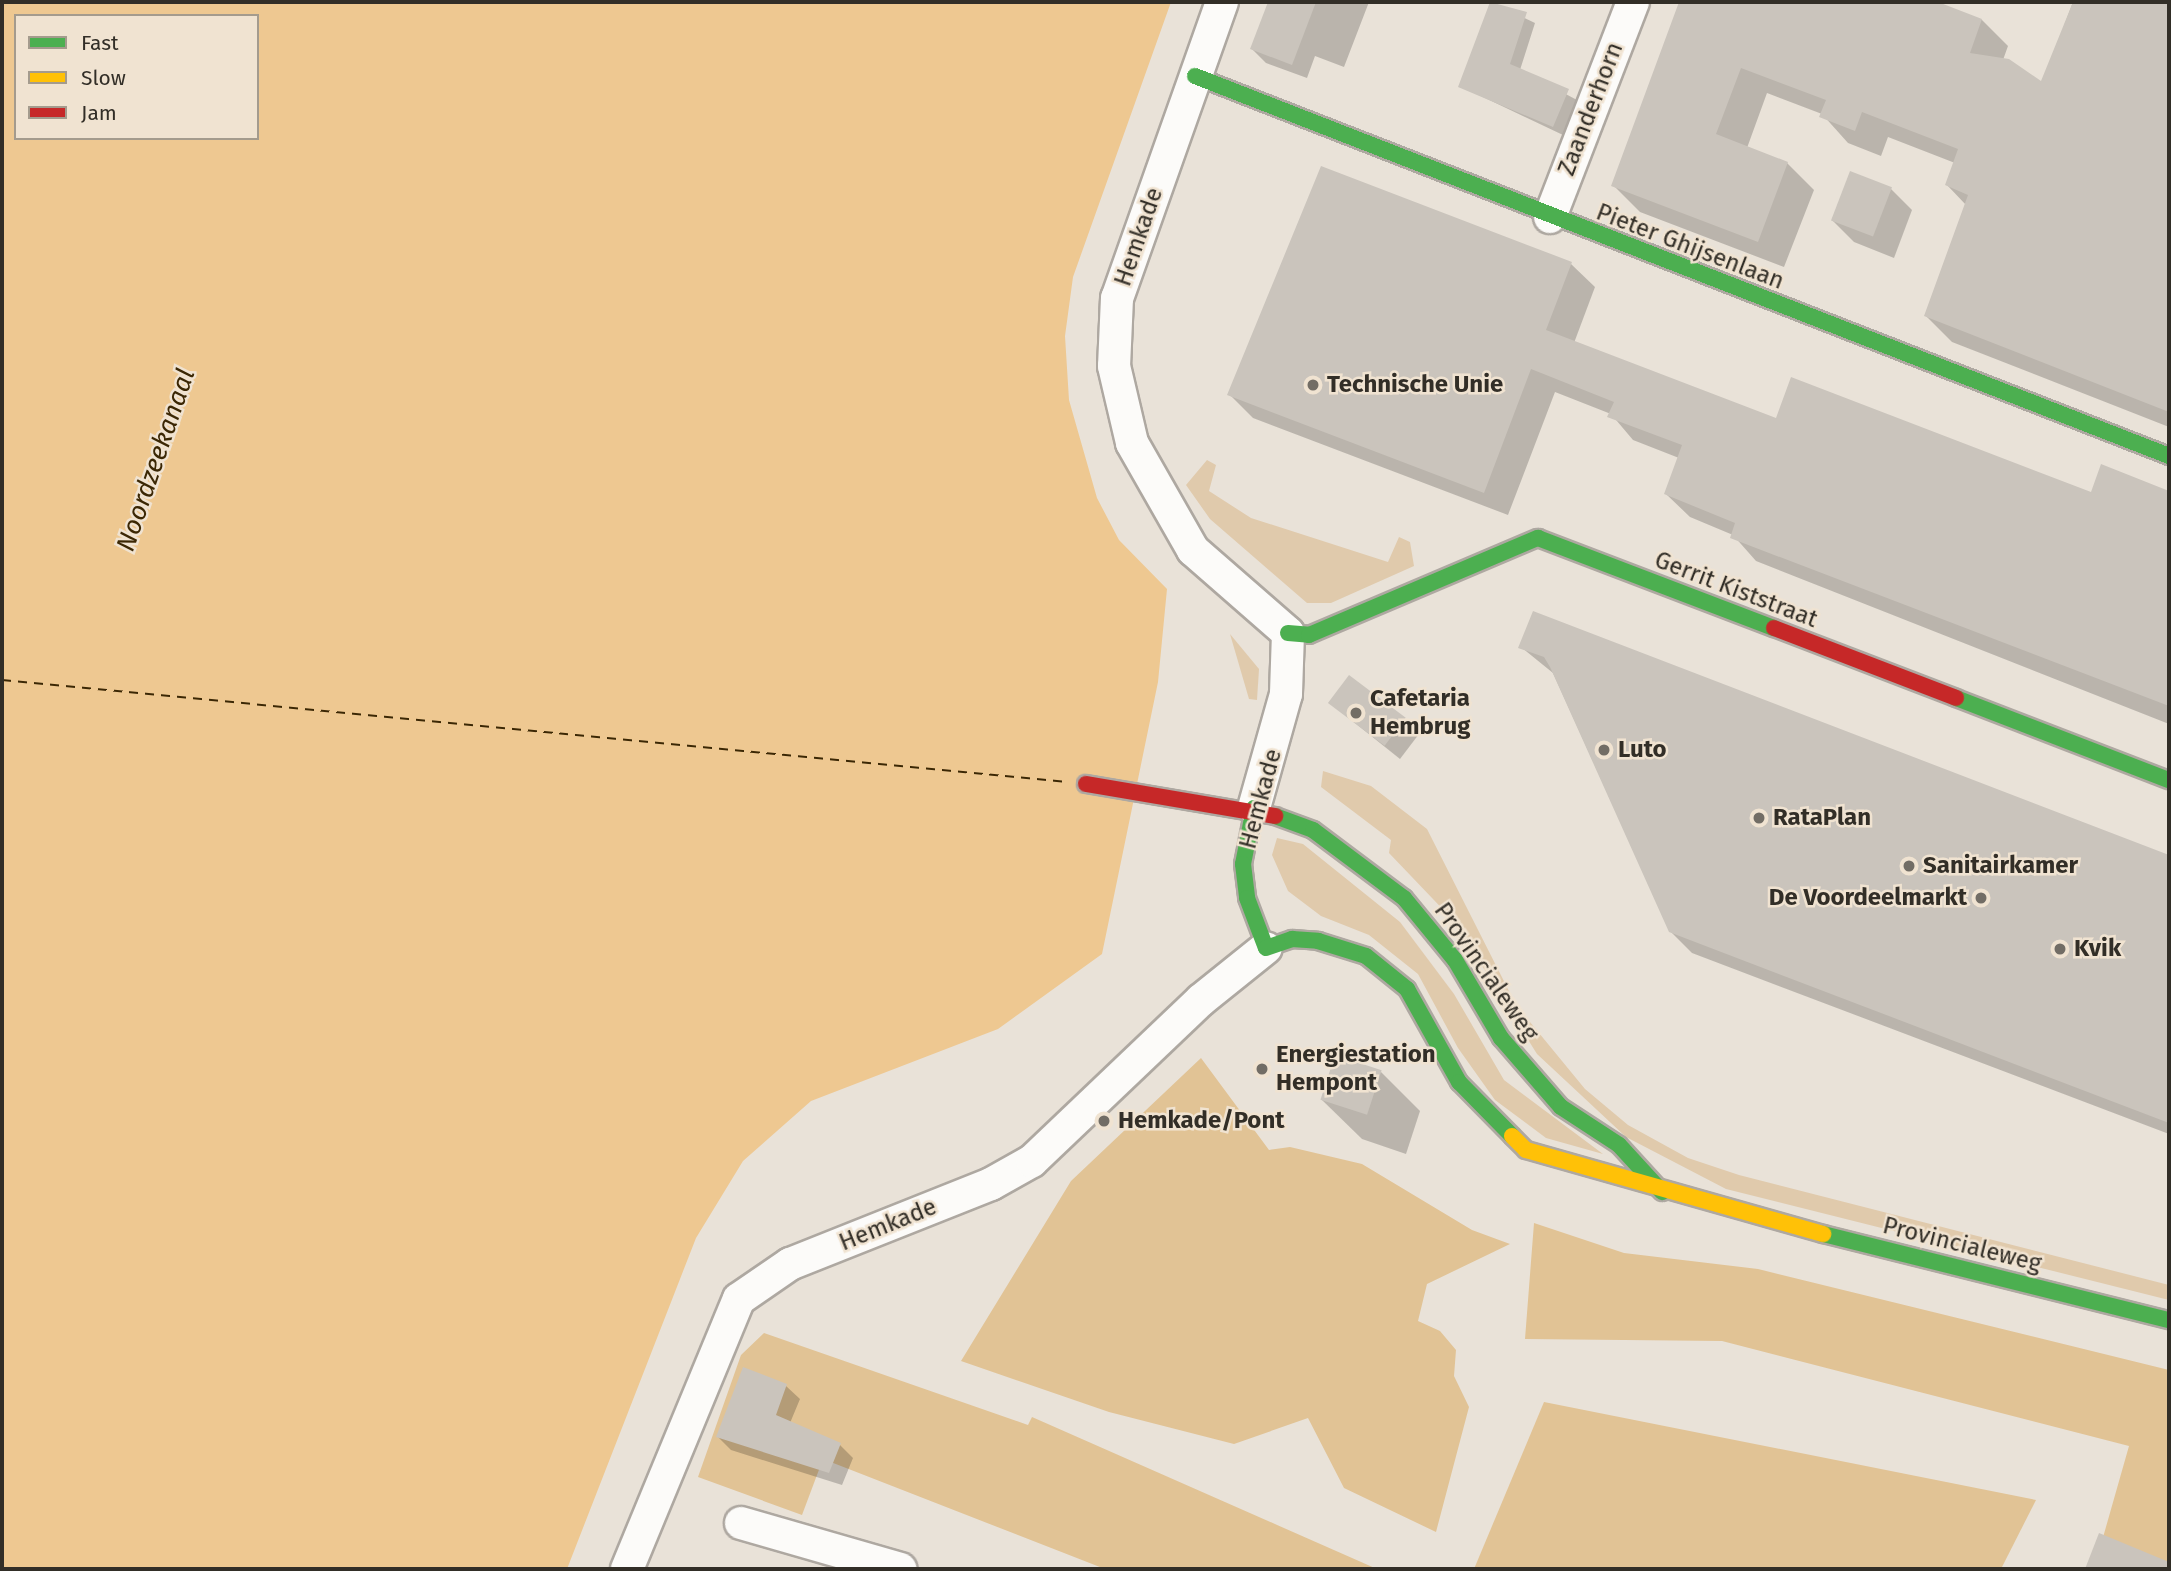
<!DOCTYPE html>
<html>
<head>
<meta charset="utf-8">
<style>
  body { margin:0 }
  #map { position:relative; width:2171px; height:1571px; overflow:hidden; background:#e9e2d8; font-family:"Fira Sans",sans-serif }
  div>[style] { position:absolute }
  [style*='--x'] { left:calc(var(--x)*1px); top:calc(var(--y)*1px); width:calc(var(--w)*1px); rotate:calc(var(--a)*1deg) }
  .green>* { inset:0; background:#e0caac }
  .forest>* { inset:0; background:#e1c395 }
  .water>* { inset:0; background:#eec891 }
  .shadow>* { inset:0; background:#0003 }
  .ferry>* { height:2px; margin-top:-1px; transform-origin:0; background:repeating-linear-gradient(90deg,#3b2704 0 9px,transparent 0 16px) }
  .building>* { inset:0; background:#cac4bc; transform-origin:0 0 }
  .roads { filter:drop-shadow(2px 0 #aea8a1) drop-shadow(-2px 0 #aea8a1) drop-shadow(0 2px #aea8a1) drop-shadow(0 -2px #aea8a1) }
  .street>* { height:32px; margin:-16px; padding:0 16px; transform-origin:16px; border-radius:16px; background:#fcfbf9 }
  .fast>* { height:16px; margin:-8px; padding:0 8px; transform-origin:8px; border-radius:8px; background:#4caf50 }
  .slow>* { height:16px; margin:-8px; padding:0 8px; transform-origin:8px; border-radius:8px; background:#ffc107 }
  .jam>* { height:16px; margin:-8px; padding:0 8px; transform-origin:8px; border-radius:8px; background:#c62828 }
  .dots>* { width:19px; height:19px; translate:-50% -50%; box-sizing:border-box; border:4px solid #f0e3d1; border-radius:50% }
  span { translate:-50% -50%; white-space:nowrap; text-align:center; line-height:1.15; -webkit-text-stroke:5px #f0e3d1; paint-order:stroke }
  .street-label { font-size:24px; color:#322e27 }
  .poi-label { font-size:24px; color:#322e27; font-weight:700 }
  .left { translate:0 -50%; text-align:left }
  .right { translate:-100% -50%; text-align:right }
  .water-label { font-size:26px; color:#3b2704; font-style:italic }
  .frame { position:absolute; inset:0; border:4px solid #322e27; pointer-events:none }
  .legend { position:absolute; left:14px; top:14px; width:245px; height:126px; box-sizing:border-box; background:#f0e3d1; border:2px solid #a49b8d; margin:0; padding:9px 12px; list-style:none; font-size:21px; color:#322e27 }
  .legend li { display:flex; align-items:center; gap:14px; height:35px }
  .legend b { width:35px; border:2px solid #a49b8d }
</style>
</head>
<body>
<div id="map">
  <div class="green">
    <div style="clip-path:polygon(1207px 460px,1216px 465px,1209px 491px,1251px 518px,1388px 562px,1399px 537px,1410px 542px,1414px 566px,1331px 603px,1307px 603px,1210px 519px,1186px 485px)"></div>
    <div style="clip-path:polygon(1230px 634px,1259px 669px,1257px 700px,1249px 699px)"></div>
    <div style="clip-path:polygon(1323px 771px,1371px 786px,1427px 829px,1516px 1005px,1585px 1089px,1628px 1125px,1688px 1158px,1739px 1175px,2169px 1285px,2169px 1300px,1726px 1189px,1626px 1137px,1537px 1054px,1454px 921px,1389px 853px,1391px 840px,1321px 787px)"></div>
    <div style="clip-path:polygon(1277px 838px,1303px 844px,1400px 922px,1454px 994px,1504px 1080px,1603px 1154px,1546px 1138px,1495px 1100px,1458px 1048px,1418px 974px,1369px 935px,1321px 916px,1288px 891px,1272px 855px)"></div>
  </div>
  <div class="forest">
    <div style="clip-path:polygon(1201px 1058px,1269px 1150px,1290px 1147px,1362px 1164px,1472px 1230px,1510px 1244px,1427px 1284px,1418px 1321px,1440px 1331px,1456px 1350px,1454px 1376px,1469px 1407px,1436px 1532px,1344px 1488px,1308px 1418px,1234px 1444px,1109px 1412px,961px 1361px,1071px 1181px)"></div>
    <div style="clip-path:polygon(1534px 1223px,1624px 1253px,1758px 1269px,2169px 1370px,2169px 1569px,2094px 1569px,2129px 1446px,1722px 1341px,1525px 1339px)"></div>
    <div style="clip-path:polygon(764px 1333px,1028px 1425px,1032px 1417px,1377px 1569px,1105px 1569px,823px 1459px,802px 1515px,698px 1477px,741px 1355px)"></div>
    <div style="clip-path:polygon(1544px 1402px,2036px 1500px,2001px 1569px,1474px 1569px)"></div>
  </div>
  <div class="water">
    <div style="clip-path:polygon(evenodd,2px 2px,1171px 2px,1073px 277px,1065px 336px,1069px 400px,1097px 498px,1119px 540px,1167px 589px,1158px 682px,1102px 954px,998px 1029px,811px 1101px,743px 1161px,696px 1238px,567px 1569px,2px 1569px,2px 2px,16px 16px,257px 16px,257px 138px,16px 138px,16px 16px)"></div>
  </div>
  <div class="shadow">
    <div style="clip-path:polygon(1269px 2px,1369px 2px,1344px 67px,1315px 56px,1307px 78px,1266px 63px,1252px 49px)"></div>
    <div style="clip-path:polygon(1492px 2px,1535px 23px,1520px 70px,1577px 100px,1563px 135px,1460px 86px)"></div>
    <div style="clip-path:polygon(1681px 2px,1933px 2px,1982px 20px,2008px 46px,2003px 60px,2042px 84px,2073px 2px,2169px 2px,2169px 427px,1952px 342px,1926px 316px,1966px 205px,1947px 185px,1955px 163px,1888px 137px,1881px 156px,1848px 143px,1822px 114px,1767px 93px,1747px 148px,1787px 163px,1814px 190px,1784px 267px,1640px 212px,1613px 185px)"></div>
    <div style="clip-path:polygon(1891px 189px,1912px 210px,1894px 258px,1854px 242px,1833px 221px)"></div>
    <div style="clip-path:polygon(1571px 264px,1595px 287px,1574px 343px,1777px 421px,2092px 494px,2102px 467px,2169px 492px,2169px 724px,1756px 561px,1733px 535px,1690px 517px,1666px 494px,1679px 458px,1633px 440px,1611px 414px,1555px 392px,1508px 515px,1253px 418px,1229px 394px)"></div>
    <div style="clip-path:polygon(1534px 614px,2169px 857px,2169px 1134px,1692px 953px,1670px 931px,1553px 673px,1521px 647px)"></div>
    <div style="clip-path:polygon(1330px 703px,1404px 720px,1419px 734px,1400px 759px)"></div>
    <div style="clip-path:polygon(1381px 1072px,1420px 1111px,1406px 1154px,1362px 1139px,1322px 1100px)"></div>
    <div style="clip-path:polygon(744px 1369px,786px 1386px,800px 1399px,790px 1423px,840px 1445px,853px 1458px,842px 1485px,731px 1450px,718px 1437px)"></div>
  </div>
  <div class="ferry">
    <div style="--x:2;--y:680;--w:1070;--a:5.47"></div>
  </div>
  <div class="building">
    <div style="clip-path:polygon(1268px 2px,1316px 2px,1292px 65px,1250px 49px)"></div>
    <div style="clip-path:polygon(1490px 2px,1527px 12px,1510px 64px,1569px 89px,1553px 127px,1458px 87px)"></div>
    <div style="clip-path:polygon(1679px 2px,1938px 2px,1982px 19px,1970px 53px,2009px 59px,2041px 81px,2073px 2px,2169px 2px,2169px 412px,1924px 316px,1968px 195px,1945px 185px,1958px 149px,1862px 112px,1855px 131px,1819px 117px,1826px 100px,1741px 68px,1716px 134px,1788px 162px,1758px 242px,1611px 186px)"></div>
    <div style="clip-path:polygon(1321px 166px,1572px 262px,1546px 330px,1776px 418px,1791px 377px,2091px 492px,2101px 464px,2169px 491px,2169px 706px,1730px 538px,1735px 523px,1664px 494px,1682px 445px,1607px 417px,1614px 402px,1531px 369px,1484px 493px,1227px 395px)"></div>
    <div style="left:1850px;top:171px;width:45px;height:53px;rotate:21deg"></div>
    <div style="clip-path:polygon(1533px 611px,2169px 855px,2169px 1123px,1669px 932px,1550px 667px,1544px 657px,1518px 648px)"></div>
    <div style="left:1349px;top:675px;width:71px;height:35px;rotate:37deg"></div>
    <div style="left:1335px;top:1055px;width:49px;height:47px;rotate:18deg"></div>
    <div style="clip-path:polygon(743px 1367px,787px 1384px,776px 1415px,841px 1443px,829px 1473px,716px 1437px)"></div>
    <div style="clip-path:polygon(2099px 1533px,2169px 1562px,2169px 1569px,2085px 1569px)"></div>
  </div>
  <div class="roads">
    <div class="street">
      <div style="--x:1222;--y:2;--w:314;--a:109.5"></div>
      <div style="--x:1117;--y:298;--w:68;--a:92.5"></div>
      <div style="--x:1114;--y:366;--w:79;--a:76.8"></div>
      <div style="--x:1132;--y:443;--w:123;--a:60.3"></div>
      <div style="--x:1193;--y:550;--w:126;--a:41.1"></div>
      <div style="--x:1288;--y:633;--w:61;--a:91.9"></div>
      <div style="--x:1286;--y:694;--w:118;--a:105.7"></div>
      <div style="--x:1550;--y:217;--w:230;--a:-68.9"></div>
      <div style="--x:741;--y:1523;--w:166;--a:16.1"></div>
      <div style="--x:627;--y:1569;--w:292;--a:-67.5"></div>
      <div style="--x:739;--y:1299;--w:62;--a:-34.5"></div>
      <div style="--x:790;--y:1264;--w:216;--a:-21.7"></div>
      <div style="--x:991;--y:1184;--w:47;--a:-29.3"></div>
      <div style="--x:1032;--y:1161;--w:233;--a:-43.6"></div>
      <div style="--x:1201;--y:1000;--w:83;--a:-38.7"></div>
    </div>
    <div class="fast">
      <div style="--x:1195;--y:76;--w:1046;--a:21.31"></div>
      <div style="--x:1288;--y:633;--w:21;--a:5"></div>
      <div style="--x:1309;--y:635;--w:249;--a:-23"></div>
      <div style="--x:1538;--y:538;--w:253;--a:20.9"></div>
      <div style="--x:1956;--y:698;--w:228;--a:21.1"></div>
      <div style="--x:1254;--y:808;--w:57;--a:101.1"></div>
      <div style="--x:1243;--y:864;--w:34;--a:83"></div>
      <div style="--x:1247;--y:898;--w:53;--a:69.2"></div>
      <div style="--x:1266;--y:948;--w:28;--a:-19"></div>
      <div style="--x:1292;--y:939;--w:26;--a:4"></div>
      <div style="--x:1318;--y:941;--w:50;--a:17.4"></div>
      <div style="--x:1366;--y:956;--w:53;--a:38.8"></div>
      <div style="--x:1407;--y:989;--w:107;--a:60.8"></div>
      <div style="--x:1459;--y:1082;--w:76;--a:45.5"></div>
      <div style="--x:1275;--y:816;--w:40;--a:20.2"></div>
      <div style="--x:1313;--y:830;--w:114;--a:36.8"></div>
      <div style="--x:1404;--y:898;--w:80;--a:50.6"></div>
      <div style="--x:1455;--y:960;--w:91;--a:59.5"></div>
      <div style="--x:1501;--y:1038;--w:91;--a:49"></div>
      <div style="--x:1561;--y:1107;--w:69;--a:33.2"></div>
      <div style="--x:1619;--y:1145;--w:64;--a:47.5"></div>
      <div style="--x:1823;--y:1234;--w:357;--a:14"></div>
    </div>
    <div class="slow">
      <div style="--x:1512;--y:1136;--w:20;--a:45"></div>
      <div style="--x:1526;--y:1150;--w:309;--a:15.8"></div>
    </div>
    <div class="jam">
      <div style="--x:1774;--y:628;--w:195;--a:21"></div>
      <div style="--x:1086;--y:784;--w:192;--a:9.6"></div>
    </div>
  </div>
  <div class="dots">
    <div style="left:1313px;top:385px;background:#726d65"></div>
    <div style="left:1356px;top:713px;background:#726d65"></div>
    <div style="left:1604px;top:750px;background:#726d65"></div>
    <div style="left:1759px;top:818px;background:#726d65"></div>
    <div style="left:1909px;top:866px;background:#726d65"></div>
    <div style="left:1981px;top:898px;background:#726d65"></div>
    <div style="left:2060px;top:949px;background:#726d65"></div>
    <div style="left:1262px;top:1069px;background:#726d65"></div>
    <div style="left:1104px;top:1121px;background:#726d65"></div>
  </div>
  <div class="street-label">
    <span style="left:1591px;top:109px;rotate:-69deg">Zaanderhorn</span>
    <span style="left:1139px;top:237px;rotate:-71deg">Hemkade</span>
    <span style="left:1690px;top:247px;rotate:21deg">Pieter Ghijsenlaan</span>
    <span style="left:1736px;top:590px;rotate:21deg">Gerrit Kiststraat</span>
    <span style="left:1261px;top:799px;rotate:-75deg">Hemkade</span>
    <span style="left:1486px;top:972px;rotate:55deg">Provincialeweg</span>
    <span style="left:888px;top:1225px;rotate:-22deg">Hemkade</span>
    <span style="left:1962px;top:1245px;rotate:14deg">Provincialeweg</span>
  </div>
  <div class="poi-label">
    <span class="left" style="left:1327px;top:385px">Technische Unie</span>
    <span class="left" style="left:1370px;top:713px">Cafetaria<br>Hembrug</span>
    <span class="left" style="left:1618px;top:750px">Luto</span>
    <span class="left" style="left:1773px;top:818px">RataPlan</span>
    <span class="left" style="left:1923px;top:866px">Sanitairkamer</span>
    <span class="right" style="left:1967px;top:898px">De Voordeelmarkt</span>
    <span class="left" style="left:2074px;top:949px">Kvik</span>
    <span class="left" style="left:1276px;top:1069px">Energiestation<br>Hempont</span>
    <span class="left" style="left:1118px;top:1121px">Hemkade/Pont</span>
  </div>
  <div class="water-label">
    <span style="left:156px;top:460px;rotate:-71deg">Noordzeekanaal</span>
  </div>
  <div class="frame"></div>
  <ul class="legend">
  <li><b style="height:9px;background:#4caf50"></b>Fast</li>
  <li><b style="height:9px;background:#ffc107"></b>Slow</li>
  <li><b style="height:9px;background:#c62828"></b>Jam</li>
  </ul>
</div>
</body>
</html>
